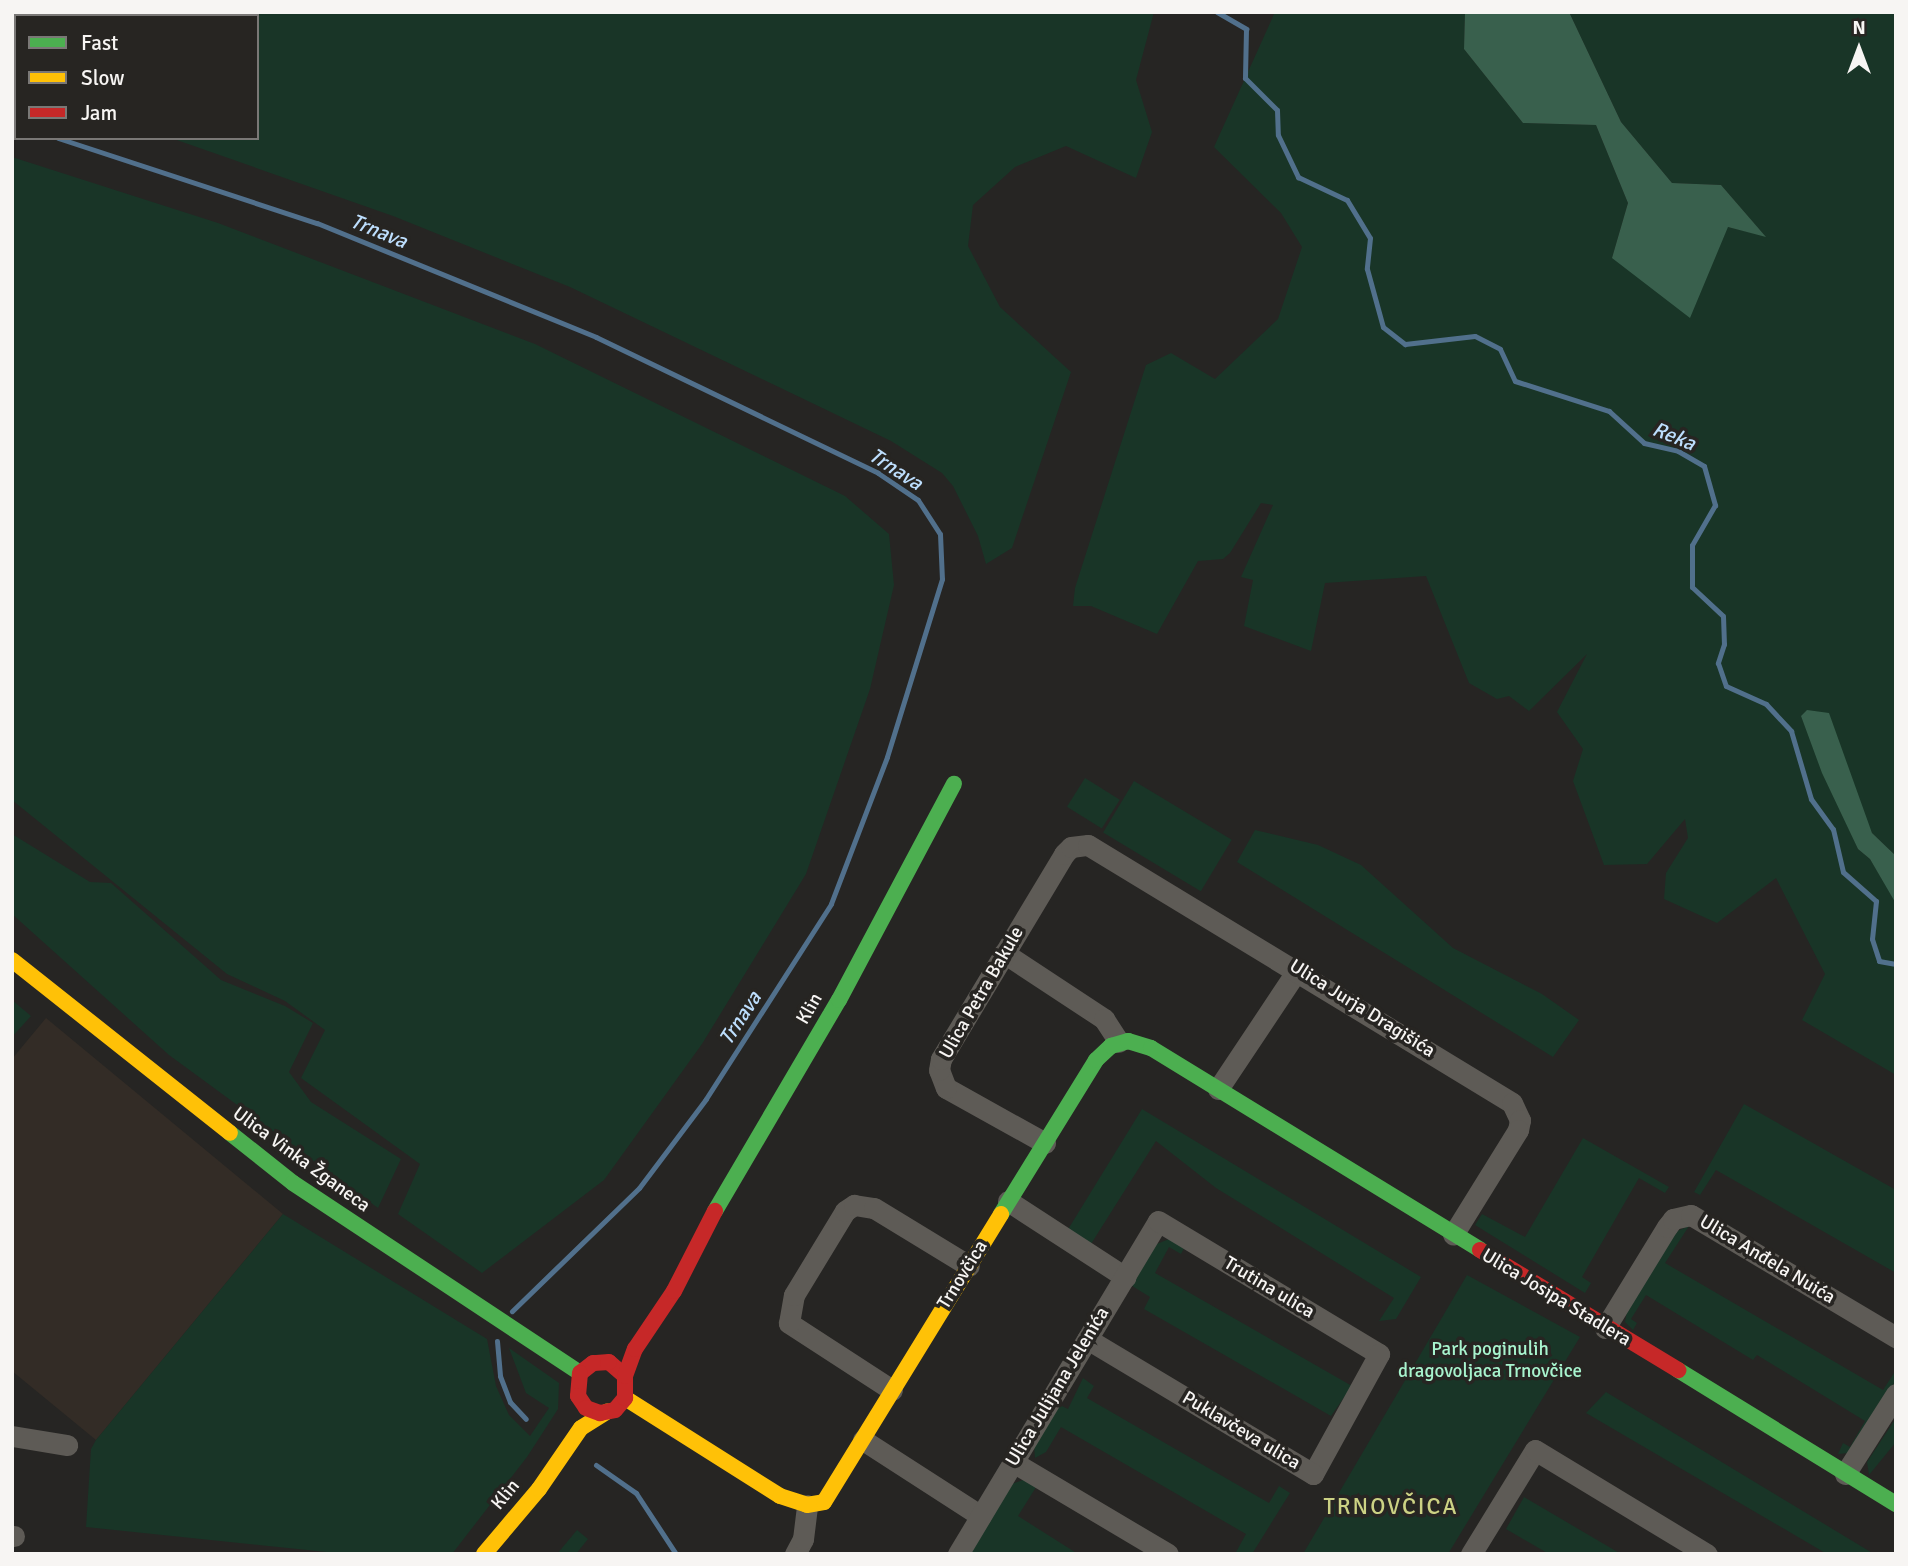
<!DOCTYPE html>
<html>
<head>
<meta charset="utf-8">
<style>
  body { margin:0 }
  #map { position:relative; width:1908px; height:1566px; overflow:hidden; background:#262523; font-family:Signika,sans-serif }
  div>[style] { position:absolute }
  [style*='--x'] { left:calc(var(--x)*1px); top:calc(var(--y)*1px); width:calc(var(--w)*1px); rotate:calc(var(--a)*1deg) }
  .built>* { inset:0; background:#332c26 }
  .green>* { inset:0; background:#193527; transform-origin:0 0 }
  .forest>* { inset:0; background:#39604d }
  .stream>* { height:5px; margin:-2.5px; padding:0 2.5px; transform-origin:2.5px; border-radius:2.5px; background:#51708c }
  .street>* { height:21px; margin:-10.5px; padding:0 10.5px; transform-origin:10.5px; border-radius:10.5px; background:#5e5b56 }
  .fast>* { height:16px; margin:-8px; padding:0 8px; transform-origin:8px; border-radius:8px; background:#4caf50 }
  .slow>* { height:16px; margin:-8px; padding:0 8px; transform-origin:8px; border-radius:8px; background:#ffc107 }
  .jam>* { height:16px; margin:-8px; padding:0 8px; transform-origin:8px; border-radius:8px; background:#c62828 }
  span { translate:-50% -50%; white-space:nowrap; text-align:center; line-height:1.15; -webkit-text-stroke:7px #272522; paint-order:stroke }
  .street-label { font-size:19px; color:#f7f5f3 }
  .park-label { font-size:19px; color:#a8f4ce }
  .water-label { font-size:21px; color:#bddefd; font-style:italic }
  .quarter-label { font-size:23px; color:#ccd284; letter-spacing:2px }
  .frame { position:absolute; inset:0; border:14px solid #f7f5f3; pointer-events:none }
  .legend { position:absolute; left:14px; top:14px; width:245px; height:126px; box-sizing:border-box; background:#272522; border:2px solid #7a7876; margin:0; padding:9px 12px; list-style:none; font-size:21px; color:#f7f5f3 }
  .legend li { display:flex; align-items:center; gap:14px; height:35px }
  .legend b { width:35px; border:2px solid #7a7876 }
  .north { position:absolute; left:1824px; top:14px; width:70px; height:70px; -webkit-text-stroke:5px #272522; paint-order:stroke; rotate:0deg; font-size:19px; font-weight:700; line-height:28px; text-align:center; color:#f7f5f3 }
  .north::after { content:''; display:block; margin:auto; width:24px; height:32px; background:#f7f5f3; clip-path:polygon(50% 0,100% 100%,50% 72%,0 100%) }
</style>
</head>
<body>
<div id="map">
  <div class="built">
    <div style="clip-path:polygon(46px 1018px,283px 1214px,96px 1440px,12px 1371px,12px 1059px)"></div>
  </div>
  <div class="green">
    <div style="clip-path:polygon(12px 12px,40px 16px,16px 16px,16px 85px)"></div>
    <div style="clip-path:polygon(54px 12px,1154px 12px,1136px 80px,1152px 132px,1136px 178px,1066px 146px,1015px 167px,973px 205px,968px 246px,1000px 307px,1071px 372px,1012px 548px,986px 564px,978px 536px,953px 486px,942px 473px,891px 441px,570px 287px,393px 216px,171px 138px,257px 138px,257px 16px)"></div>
    <div style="clip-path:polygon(1275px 12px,1465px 12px,1464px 49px,1523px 123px,1596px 125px,1628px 203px,1612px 258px,1728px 227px,1765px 236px,1721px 185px,1672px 183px,1621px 122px,1569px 12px,1896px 12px,1896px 856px,1872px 833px,1858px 802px,1801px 716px,1858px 849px,1870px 859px,1896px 902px,1896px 1075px,1802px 1020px,1825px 974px,1776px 878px,1717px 923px,1664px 899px,1666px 873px,1688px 838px,1685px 819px,1647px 864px,1604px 865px,1573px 781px,1583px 749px,1557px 712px,1587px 654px,1529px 711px,1509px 696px,1497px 699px,1469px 683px,1426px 576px,1325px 583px,1311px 651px,1244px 626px,1253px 580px,1241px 577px,1273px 505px,1261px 503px,1230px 553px,1223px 559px,1198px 561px,1157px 634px,1091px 606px,1073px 606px,1075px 588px,1146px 365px,1171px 353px,1215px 379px,1278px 319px,1302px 247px,1281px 213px,1214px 147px)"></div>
    <div style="clip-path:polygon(12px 157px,218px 223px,535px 344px,845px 496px,889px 534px,894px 585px,870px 689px,806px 874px,702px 1044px,604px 1180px,482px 1273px,398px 1214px,420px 1164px,301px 1078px,325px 1030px,285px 1001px,227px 974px,12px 800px)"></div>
    <div style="left:1085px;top:778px;width:41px;height:34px;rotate:32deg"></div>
    <div style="left:1134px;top:781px;width:114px;height:60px;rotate:31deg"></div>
    <div style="clip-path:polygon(1255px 830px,1318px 845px,1361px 865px,1453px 948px,1542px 994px,1579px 1020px,1553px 1057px,1237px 862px)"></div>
    <div style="clip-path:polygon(12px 834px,90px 882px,111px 883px,221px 980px,285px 1006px,313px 1023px,289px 1072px,311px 1102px,401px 1159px,378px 1208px,169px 1055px,12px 914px)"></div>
    <div style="clip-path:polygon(12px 1000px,31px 1016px,12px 1037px)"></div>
    <div style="clip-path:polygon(1744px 1104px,1896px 1190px,1896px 1273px,1716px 1170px,1700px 1195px,1694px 1192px)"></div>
    <div style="clip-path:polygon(1142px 1109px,1421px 1277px,1396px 1319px,1379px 1321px,1394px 1298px,1216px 1188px,1156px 1141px,1091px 1244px,1067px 1231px)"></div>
    <div style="clip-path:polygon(1583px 1138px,1669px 1187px,1665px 1193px,1639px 1178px,1582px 1277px,1591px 1283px,1585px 1293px,1475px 1225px,1482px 1214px,1525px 1237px)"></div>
    <div style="clip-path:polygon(283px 1214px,487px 1339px,496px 1386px,509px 1415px,530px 1436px,549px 1408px,526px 1393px,509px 1348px,559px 1383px,558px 1409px,527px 1457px,452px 1554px,346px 1554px,86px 1527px,91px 1449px,96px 1440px)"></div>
    <div style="clip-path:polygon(1689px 1226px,1665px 1263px,1883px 1390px,1896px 1370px,1896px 1380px,1849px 1453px,1838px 1454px,1843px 1443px,1850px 1447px,1865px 1421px,1757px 1355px,1753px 1360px,1646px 1295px,1631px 1319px,1637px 1323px,1633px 1330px,1625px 1322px,1627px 1311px,1675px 1232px)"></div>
    <div style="clip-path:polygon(1169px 1239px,1186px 1244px,1181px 1254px,1169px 1247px,1155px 1273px,1352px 1386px,1331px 1416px,1144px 1309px,1150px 1297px,1129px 1284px,1152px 1246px)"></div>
    <div style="clip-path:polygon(1467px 1275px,1580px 1337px,1448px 1554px,1303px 1554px)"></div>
    <div style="clip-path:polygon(1083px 1378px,1094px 1386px,1087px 1398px,1269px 1503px,1279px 1486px,1290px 1493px,1252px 1554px,1236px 1552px,1246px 1534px,1061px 1427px,1046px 1452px,1035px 1458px,1034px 1445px,1058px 1404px,1068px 1409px)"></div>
    <div style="clip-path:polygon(1606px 1392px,1874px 1554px,1827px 1554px,1586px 1413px)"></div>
    <div style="clip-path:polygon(1896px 1418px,1896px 1442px,1869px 1475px,1867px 1462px)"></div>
    <div style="clip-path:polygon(1023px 1480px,1038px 1484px,1018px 1516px,1078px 1554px,966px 1554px,1009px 1485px)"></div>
    <div style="clip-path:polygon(1524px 1497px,1621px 1554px,1549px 1554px,1506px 1529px)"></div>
    <div style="clip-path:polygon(577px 1530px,588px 1539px,576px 1554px,557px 1554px)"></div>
  </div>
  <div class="forest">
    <div style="clip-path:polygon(1465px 12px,1569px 12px,1621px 122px,1672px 183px,1721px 185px,1766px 237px,1728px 227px,1690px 318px,1612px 258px,1628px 203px,1596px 125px,1523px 123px,1464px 49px)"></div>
    <div style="clip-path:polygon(1807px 710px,1829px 713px,1872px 833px,1896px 856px,1895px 902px,1870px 859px,1858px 849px,1822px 773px,1801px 716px)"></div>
  </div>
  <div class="stream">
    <div style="--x:1217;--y:12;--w:34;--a:30"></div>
    <div style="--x:1246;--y:29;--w:49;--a:91.2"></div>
    <div style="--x:1245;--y:78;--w:45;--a:45"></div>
    <div style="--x:1277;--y:110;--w:25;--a:88"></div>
    <div style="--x:1278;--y:135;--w:47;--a:64.5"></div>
    <div style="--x:1298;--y:177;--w:54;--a:25.1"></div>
    <div style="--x:1347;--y:200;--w:44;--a:58.8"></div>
    <div style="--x:1370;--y:238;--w:31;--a:96"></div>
    <div style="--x:1367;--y:269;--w:60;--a:74.6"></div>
    <div style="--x:1383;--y:327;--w:28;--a:38"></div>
    <div style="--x:1405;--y:344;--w:70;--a:-6.5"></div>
    <div style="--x:1475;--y:336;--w:28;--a:27"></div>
    <div style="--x:1500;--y:349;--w:35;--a:65"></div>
    <div style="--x:1515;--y:381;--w:99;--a:17.7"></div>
    <div style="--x:1609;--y:411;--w:47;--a:42.4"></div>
    <div style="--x:1644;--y:443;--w:35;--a:13"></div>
    <div style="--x:1678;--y:451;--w:30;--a:30"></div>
    <div style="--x:1704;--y:466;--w:41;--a:74.2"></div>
    <div style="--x:1715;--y:505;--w:46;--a:119.9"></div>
    <div style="--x:1692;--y:545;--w:42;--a:90"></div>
    <div style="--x:1692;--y:587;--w:42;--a:43.1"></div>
    <div style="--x:1723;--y:616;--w:28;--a:88"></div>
    <div style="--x:1724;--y:644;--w:20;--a:108"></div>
    <div style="--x:1718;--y:663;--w:24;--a:71"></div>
    <div style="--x:1726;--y:686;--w:44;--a:24.2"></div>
    <div style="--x:1766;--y:704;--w:37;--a:47"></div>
    <div style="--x:1791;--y:731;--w:71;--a:73.6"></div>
    <div style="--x:1811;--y:799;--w:37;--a:54"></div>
    <div style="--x:1833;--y:829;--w:44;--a:76.9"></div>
    <div style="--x:1843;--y:872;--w:44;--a:41.3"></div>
    <div style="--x:1876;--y:901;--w:38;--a:96"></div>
    <div style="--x:1872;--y:939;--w:23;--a:72"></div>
    <div style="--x:1879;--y:961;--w:17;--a:10"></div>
    <div style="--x:12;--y:123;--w:4;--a:27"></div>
    <div style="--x:58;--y:138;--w:273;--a:18.2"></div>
    <div style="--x:317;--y:223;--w:301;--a:22.2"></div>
    <div style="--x:596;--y:337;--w:313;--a:25.7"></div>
    <div style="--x:878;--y:473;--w:48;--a:34"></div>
    <div style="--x:918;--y:500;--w:40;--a:57.1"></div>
    <div style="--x:940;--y:534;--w:45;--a:87.5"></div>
    <div style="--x:942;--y:579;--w:186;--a:107.2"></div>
    <div style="--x:887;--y:757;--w:157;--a:110.9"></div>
    <div style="--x:831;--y:904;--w:232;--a:122.7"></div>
    <div style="--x:706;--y:1099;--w:111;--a:127"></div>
    <div style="--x:639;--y:1188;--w:177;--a:135.9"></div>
    <div style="--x:497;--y:1341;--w:35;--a:85"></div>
    <div style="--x:500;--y:1376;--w:28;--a:69"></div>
    <div style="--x:510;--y:1402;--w:23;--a:47"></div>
    <div style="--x:596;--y:1465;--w:49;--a:35"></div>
    <div style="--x:636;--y:1493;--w:73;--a:56.7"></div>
  </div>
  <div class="street">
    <div style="--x:1004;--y:953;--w:120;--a:33.4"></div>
    <div style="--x:1104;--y:1019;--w:27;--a:57"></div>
    <div style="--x:1218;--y:1089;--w:144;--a:-56.3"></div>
    <div style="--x:1045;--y:1143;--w:113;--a:-150.9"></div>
    <div style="--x:946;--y:1088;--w:19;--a:-111"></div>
    <div style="--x:939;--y:1070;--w:11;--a:-80"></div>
    <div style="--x:941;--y:1059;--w:239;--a:-59"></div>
    <div style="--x:1064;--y:854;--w:10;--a:-45"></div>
    <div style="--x:1071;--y:847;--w:17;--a:-7"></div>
    <div style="--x:1088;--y:845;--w:496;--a:31.3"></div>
    <div style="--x:1512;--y:1103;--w:19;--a:65"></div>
    <div style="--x:1520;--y:1120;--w:10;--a:101"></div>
    <div style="--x:1518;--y:1130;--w:123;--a:121.8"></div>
    <div style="--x:1008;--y:1201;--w:140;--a:33"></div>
    <div style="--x:1605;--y:1328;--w:119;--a:-58.5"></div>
    <div style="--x:1667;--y:1227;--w:10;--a:-53"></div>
    <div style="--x:1673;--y:1219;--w:18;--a:-13"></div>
    <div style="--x:1691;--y:1215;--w:239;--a:30.8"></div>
    <div style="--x:892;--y:1390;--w:123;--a:-147"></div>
    <div style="--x:789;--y:1323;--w:28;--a:-80"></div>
    <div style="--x:794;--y:1295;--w:98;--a:-58.7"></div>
    <div style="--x:845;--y:1211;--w:11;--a:-34"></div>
    <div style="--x:854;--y:1205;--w:20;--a:9"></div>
    <div style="--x:874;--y:1208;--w:111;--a:31.4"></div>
    <div style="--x:12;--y:1436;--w:56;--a:9.3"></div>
    <div style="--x:863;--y:1440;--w:140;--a:32.8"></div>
    <div style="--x:1013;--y:1462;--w:180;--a:30.7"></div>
    <div style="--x:1845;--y:1474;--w:95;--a:-57.5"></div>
    <div style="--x:12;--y:1536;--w:2;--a:0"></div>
    <div style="--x:795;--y:1554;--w:17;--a:-62"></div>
    <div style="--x:803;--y:1539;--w:34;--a:-83"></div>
    <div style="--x:958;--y:1554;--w:388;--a:-59"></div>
    <div style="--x:1158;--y:1221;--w:258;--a:31"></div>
    <div style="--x:1379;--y:1354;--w:137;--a:118.8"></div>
    <div style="--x:1313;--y:1474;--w:263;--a:-149.1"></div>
    <div style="--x:1471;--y:1554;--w:122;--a:-58.4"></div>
    <div style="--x:1535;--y:1450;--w:201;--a:31.2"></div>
  </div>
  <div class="fast">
    <div style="--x:230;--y:1133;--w:80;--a:38.4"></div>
    <div style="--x:293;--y:1183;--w:344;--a:33.5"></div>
    <div style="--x:715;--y:1211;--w:245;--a:-59.6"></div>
    <div style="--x:839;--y:1000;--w:245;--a:-62"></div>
    <div style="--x:1001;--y:1214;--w:181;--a:-58.3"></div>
    <div style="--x:1096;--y:1060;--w:21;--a:-43"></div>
    <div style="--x:1111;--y:1046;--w:18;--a:-16"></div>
    <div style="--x:1128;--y:1041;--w:24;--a:17"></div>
    <div style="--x:1151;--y:1048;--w:386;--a:31.5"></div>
    <div style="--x:1678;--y:1370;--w:256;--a:31.6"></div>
  </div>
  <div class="slow">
    <div style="--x:12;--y:960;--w:278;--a:38.4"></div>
    <div style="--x:625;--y:1398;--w:183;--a:32.3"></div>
    <div style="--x:780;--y:1496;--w:28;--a:18"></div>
    <div style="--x:807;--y:1505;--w:17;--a:-10"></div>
    <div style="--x:824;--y:1502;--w:338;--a:-58.4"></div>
    <div style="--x:484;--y:1554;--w:85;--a:-49.8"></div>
    <div style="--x:539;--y:1489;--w:74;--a:-55.5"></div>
    <div style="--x:581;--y:1428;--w:31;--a:-32"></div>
  </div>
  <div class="jam">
    <div style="--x:1480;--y:1250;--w:232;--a:31.2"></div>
    <div style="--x:625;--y:1376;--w:21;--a:-139"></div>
    <div style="--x:609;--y:1362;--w:16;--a:176"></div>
    <div style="--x:593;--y:1363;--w:16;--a:142"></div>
    <div style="--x:580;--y:1373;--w:23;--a:95"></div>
    <div style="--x:578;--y:1396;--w:14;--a:56"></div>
    <div style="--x:586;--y:1408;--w:15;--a:20"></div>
    <div style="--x:600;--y:1413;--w:15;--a:-11"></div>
    <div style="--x:615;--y:1410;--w:16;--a:-50"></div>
    <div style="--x:625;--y:1398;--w:22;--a:-90"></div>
    <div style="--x:625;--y:1376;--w:29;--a:-70"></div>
    <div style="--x:635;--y:1349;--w:70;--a:-56.1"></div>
    <div style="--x:674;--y:1291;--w:90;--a:-62.9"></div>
  </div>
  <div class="street-label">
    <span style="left:982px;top:993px;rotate:-60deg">Ulica Petra Bakule</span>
    <span style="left:810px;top:1009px;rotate:-60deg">Klin</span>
    <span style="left:1362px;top:1009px;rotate:32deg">Ulica Jurja Dragišića</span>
    <span style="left:301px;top:1160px;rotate:36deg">Ulica Vinka Žganeca</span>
    <span style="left:1767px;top:1260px;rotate:31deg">Ulica Anđela Nuića</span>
    <span style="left:963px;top:1275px;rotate:-58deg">Trnovčica</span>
    <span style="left:1269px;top:1288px;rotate:31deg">Trutina ulica</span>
    <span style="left:1556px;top:1298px;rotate:31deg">Ulica Josipa Stadlera</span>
    <span style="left:1058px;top:1387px;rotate:-59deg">Ulica Julijana Jelenića</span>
    <span style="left:1241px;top:1431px;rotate:31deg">Puklavčeva ulica</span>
    <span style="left:506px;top:1495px;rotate:-50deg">Klin</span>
  </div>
  <div class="park-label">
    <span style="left:1490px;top:1361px">Park poginulih<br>dragovoljaca Trnovčice</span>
  </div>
  <div class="water-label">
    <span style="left:379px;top:231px;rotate:22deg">Trnava</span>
    <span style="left:1674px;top:436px;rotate:22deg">Reka</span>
    <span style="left:896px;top:469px;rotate:33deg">Trnava</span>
    <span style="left:740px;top:1018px;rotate:-57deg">Trnava</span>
  </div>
  <div class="quarter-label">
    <span style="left:1391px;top:1507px">TRNOVČICA</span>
  </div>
  <div class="frame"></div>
  <ul class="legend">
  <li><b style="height:9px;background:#4caf50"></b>Fast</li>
  <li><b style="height:9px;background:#ffc107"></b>Slow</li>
  <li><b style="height:9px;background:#c62828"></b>Jam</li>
  </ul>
  <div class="north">N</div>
</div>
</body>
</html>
